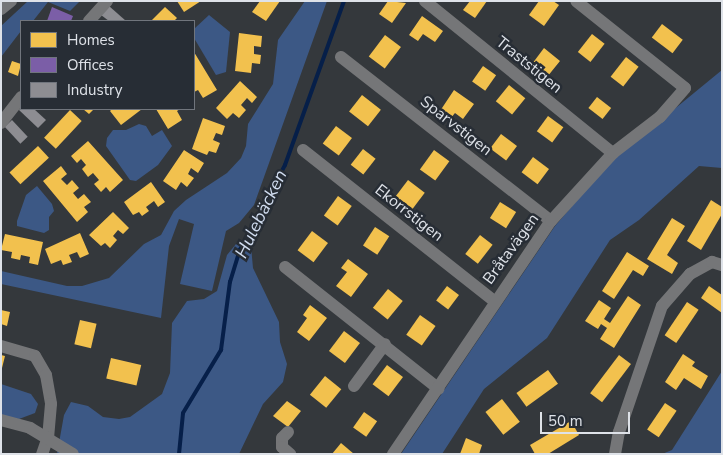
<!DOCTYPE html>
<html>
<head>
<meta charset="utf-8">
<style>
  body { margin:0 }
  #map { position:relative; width:723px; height:455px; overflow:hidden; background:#34383c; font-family:"Nunito Sans",sans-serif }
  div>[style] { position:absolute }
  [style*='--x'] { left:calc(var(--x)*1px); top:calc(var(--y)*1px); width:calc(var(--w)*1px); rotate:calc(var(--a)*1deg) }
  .green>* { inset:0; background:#3c5885 }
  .homes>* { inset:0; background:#f2c14e; transform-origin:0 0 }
  .offices>* { inset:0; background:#7b5ea7 }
  .industry>* { inset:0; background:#8d8d92; transform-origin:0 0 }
  .stream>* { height:4px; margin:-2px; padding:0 2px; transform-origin:2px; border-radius:2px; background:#061f49 }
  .minor>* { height:12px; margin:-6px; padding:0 6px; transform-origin:6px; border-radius:6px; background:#757678 }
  span { translate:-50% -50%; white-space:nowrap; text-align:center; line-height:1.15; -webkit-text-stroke:5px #272d35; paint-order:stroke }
  .street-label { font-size:16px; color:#dee2e8 }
  .water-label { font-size:18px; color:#d0dcef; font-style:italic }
  .frame { position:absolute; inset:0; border:2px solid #dee2e8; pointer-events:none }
  .legend { position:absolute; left:20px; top:20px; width:175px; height:90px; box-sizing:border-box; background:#272d35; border:1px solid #70757d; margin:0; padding:6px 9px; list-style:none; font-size:15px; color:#dee2e8 }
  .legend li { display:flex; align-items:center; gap:10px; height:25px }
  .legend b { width:25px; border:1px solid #70757d }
  .scale { position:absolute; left:540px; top:412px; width:90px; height:22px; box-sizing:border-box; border:2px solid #dee2e8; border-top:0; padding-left:6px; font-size:15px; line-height:18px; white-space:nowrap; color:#dee2e8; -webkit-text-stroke:4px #272d35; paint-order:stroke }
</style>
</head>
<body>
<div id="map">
  <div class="green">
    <div style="clip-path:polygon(28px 1px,80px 1px,70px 11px,48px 2px,33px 21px,21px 21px,21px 31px,1px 57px,1px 26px)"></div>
    <div style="clip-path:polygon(305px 1px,327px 1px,254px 205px,239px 223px,226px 231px,212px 291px,180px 284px,194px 224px,179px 219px,169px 246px,161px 318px,1px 284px,1px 271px,67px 286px,82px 286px,109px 278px,144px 244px,161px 235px,174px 211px,186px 200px,227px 173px,241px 158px,246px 146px,248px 124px,273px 84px,278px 40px)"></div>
    <div style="clip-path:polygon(209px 15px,230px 32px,226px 72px,216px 75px,194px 38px,194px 29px)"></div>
    <div style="clip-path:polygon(722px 70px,722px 168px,699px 166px,639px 220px,610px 240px,547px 338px,484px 389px,442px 454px,401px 454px,555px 226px,611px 161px)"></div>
    <div style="clip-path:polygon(139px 124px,146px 126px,152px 136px,162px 130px,172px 146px,158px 165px,136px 181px,130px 180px,106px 146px,107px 138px,113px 130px,126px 130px)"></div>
    <div style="clip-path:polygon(37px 186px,52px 204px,54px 211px,49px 217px,49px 230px,44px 233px,17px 226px,17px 221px,26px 195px)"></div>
    <div style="clip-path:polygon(236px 244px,251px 246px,253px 268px,279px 322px,280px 342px,287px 364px,283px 382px,263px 404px,239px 454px,57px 454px,64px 415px,71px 402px,88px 406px,103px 417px,119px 419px,130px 417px,162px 394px,170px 373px,172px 323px,187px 301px,204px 299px,217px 291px,227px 255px)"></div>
    <div style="clip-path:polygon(722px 371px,722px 454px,662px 454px,672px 450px)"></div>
    <div style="clip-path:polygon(1px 384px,31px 394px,38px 404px,35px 413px,19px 419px,1px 416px)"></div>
  </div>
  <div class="homes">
    <div style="clip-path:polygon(177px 1px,201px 1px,184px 12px)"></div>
    <div style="clip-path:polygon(260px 1px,280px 1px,266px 21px,252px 12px)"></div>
    <div style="clip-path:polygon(388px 1px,406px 3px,392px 23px,379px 14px)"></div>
    <div style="clip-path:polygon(470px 1px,487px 1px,475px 18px,463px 10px)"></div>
    <div style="clip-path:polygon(539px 1px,553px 1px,559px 5px,544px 26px,529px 15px)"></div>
    <div style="clip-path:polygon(165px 7px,177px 18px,174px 21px,151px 21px)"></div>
    <div style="clip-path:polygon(422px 16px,443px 31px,435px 42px,423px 34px,418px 41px,409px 35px)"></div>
    <div style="left:662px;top:24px;width:26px;height:17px;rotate:37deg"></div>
    <div style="clip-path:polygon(239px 33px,262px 36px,261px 47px,254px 46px,254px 54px,261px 55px,260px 64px,252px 63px,251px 73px,235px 71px)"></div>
    <div style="left:592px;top:34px;width:16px;height:23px;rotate:38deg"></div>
    <div style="left:385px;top:35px;width:20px;height:27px;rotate:37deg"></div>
    <div style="clip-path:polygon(544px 48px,560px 61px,543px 82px,532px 73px,537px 67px,532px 64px)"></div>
    <div style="clip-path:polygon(194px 52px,217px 90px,203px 98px,198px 90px,194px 92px)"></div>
    <div style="left:626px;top:57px;width:16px;height:25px;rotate:38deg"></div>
    <div style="clip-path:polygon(12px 61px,21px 64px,18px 76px,8px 72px)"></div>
    <div style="left:483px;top:66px;width:16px;height:19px;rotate:35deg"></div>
    <div style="clip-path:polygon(240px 81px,257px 97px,252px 103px,247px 98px,241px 105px,246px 110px,239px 118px,233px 113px,227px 119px,216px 108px)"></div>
    <div style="left:509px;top:85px;width:21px;height:21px;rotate:39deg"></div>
    <div style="clip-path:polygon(454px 90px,474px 104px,463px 119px,455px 113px,450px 119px,440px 111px)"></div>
    <div style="left:362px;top:95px;width:24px;height:21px;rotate:38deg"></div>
    <div style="left:597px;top:97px;width:18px;height:14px;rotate:38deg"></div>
    <div style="clip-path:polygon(83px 109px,94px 109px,89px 114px)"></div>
    <div style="clip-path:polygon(112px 109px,142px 109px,121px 125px,110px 111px)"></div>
    <div style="clip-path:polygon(156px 109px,180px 109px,177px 111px,182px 120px,168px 129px)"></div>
    <div style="left:70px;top:110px;width:16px;height:38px;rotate:43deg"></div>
    <div style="left:548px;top:116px;width:19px;height:19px;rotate:36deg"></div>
    <div style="clip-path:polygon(203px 118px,225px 126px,222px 135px,216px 133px,213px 140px,220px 143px,216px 153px,209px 151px,207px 155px,192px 149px)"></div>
    <div style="left:336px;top:126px;width:20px;height:22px;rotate:37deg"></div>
    <div style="left:501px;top:134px;width:20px;height:18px;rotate:37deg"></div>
    <div style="clip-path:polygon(88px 141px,123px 180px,110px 192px,106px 187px,101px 192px,94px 184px,99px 180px,93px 173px,88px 177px,82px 169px,86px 165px,81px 159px,77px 163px,71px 156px)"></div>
    <div style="left:38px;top:146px;width:16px;height:39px;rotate:47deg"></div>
    <div style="left:363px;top:149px;width:16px;height:20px;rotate:38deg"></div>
    <div style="clip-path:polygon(184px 150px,204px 163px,198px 173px,191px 168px,188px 174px,194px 178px,187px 187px,181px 182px,176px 190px,163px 181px)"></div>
    <div style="left:434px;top:150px;width:19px;height:24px;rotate:36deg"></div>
    <div style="left:533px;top:157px;width:20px;height:19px;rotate:37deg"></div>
    <div style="clip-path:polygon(61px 166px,67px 174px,61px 179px,67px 185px,72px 180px,79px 188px,73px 193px,78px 199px,84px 194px,91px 202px,84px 207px,88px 212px,77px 222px,43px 181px)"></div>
    <div style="left:408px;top:180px;width:21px;height:22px;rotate:37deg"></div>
    <div style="clip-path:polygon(151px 182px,165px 202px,158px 207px,154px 201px,146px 207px,149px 211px,142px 216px,139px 212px,133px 215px,124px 202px)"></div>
    <div style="left:338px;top:196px;width:17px;height:24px;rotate:36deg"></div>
    <div style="clip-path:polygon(711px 200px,722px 207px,722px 214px,701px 250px,687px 241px)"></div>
    <div style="left:500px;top:202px;width:19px;height:19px;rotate:32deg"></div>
    <div style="clip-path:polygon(113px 212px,129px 228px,123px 234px,118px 230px,113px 236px,117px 240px,110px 248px,105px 243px,101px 246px,89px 235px)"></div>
    <div style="clip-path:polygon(672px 218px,685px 226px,667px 255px,678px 263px,672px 274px,647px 259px)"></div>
    <div style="left:375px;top:227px;width:17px;height:22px;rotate:33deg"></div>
    <div style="left:312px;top:231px;width:20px;height:24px;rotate:37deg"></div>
    <div style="clip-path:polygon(80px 233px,89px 254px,80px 258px,77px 252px,69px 255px,72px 262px,63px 265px,61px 260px,51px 264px,45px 249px)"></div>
    <div style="clip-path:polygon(5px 234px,43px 242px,38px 265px,29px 263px,30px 257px,21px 255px,20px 260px,11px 258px,12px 252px,1px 250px)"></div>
    <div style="left:480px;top:235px;width:16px;height:24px;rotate:38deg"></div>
    <div style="clip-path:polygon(627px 252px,649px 266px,643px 276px,633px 270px,614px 299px,602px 291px)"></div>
    <div style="clip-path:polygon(348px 259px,368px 274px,351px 297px,336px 286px,347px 272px,341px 268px)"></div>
    <div style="left:447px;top:286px;width:15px;height:18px;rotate:37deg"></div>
    <div style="clip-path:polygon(709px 286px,722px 295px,722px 313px,701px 298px)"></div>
    <div style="left:388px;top:289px;width:19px;height:24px;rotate:39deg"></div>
    <div style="clip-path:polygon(628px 296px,641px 305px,614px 348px,600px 339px,607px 328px,601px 324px,598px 329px,585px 321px,599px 300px,611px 308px,604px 319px,610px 323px)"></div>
    <div style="left:687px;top:302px;width:14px;height:40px;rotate:34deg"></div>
    <div style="clip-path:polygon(310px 305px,327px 318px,309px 341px,297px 332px,307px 318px,303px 315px)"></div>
    <div style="clip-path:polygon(1px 310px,10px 312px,7px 326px,1px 324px)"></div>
    <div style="left:420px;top:315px;width:19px;height:24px;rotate:35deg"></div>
    <div style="left:80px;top:320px;width:17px;height:25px;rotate:13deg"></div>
    <div style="left:344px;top:331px;width:20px;height:25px;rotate:37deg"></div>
    <div style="clip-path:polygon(683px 354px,695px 362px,692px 366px,708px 376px,701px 389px,684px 378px,676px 390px,665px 382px)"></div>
    <div style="clip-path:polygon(1px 355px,5px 356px,2px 368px,1px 367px)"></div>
    <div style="left:619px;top:355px;width:15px;height:48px;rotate:37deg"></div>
    <div style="left:111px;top:358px;width:31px;height:21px;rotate:13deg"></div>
    <div style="left:387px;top:365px;width:20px;height:24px;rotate:37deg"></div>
    <div style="left:548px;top:370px;width:17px;height:39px;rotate:54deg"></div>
    <div style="left:325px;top:376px;width:21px;height:24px;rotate:39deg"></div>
    <div style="left:502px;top:399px;width:29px;height:21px;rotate:52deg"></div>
    <div style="clip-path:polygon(287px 401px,301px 411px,288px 427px,273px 416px)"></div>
    <div style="left:665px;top:403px;width:14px;height:32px;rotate:34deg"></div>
    <div style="left:364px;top:412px;width:16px;height:19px;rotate:35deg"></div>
    <div style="clip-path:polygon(571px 421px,579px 435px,548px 454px,535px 454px,530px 445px)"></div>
    <div style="clip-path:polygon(466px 438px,482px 445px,479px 454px,460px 454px)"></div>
    <div style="clip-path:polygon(341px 443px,354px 454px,332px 454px)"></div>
  </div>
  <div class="offices">
    <div style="clip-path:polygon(52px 7px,73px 16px,71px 21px,47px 21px)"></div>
  </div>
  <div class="industry">
    <div style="clip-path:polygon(109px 6px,126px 21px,109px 21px,101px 15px)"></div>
    <div style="clip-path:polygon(21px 107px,34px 109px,46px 120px,38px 128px,19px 110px)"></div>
    <div style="left:12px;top:120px;width:23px;height:10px;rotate:47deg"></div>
  </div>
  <div class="stream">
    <div style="--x:179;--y:454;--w:41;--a:-84.4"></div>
    <div style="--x:183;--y:413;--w:74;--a:-58.9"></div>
    <div style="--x:221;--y:350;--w:69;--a:-82.5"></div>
    <div style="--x:230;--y:282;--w:34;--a:-73"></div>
    <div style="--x:240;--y:250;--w:96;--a:-62.1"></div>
    <div style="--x:285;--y:165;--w:174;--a:-70.2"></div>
  </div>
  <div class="minor">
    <div style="--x:425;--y:1;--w:242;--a:39"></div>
    <div style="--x:1;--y:9;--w:13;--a:-39"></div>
    <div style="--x:89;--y:21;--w:27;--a:-48"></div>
    <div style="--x:341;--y:57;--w:266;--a:38"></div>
    <div style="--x:1;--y:123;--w:33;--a:-52"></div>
    <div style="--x:303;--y:150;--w:243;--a:38.3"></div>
    <div style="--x:285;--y:267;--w:196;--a:38.4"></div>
    <div style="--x:1;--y:346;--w:35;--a:16"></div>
    <div style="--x:35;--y:356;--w:22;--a:60"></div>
    <div style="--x:46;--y:375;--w:29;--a:80"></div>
    <div style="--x:51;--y:404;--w:33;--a:95"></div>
    <div style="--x:48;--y:437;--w:18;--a:109"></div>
    <div style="--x:354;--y:386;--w:52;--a:-53.6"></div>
    <div style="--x:1;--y:420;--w:30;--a:15"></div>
    <div style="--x:30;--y:428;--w:50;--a:31.2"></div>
    <div style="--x:288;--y:432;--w:8;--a:135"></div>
    <div style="--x:282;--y:438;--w:9;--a:90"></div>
    <div style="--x:282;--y:447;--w:11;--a:41"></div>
    <div style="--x:393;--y:454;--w:282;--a:-55.9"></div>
    <div style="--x:551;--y:221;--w:92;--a:-47.6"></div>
    <div style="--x:613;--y:153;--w:59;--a:-37.5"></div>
    <div style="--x:660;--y:117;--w:38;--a:-49"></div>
    <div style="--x:685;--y:88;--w:139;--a:-141.4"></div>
    <div style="--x:615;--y:454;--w:22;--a:-80"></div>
    <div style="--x:619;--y:432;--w:133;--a:-71.2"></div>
    <div style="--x:662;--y:306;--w:43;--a:-48.8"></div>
    <div style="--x:690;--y:274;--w:25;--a:-29"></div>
    <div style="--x:712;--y:262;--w:10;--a:17"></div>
  </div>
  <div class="street-label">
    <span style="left:529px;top:65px;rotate:39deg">Traststigen</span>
    <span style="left:456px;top:126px;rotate:38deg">Sparvstigen</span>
    <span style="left:409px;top:213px;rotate:38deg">Ekorrstigen</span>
    <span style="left:511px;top:249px;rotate:-54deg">Bråtavägen</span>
  </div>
  <div class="water-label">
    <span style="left:261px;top:214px;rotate:-64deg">Hulebäcken</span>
  </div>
  <div class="frame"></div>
  <ul class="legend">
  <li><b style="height:14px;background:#f2c14e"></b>Homes</li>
  <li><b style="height:14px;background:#7b5ea7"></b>Offices</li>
  <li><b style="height:14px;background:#8d8d92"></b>Industry</li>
  </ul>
  <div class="scale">50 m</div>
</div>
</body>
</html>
